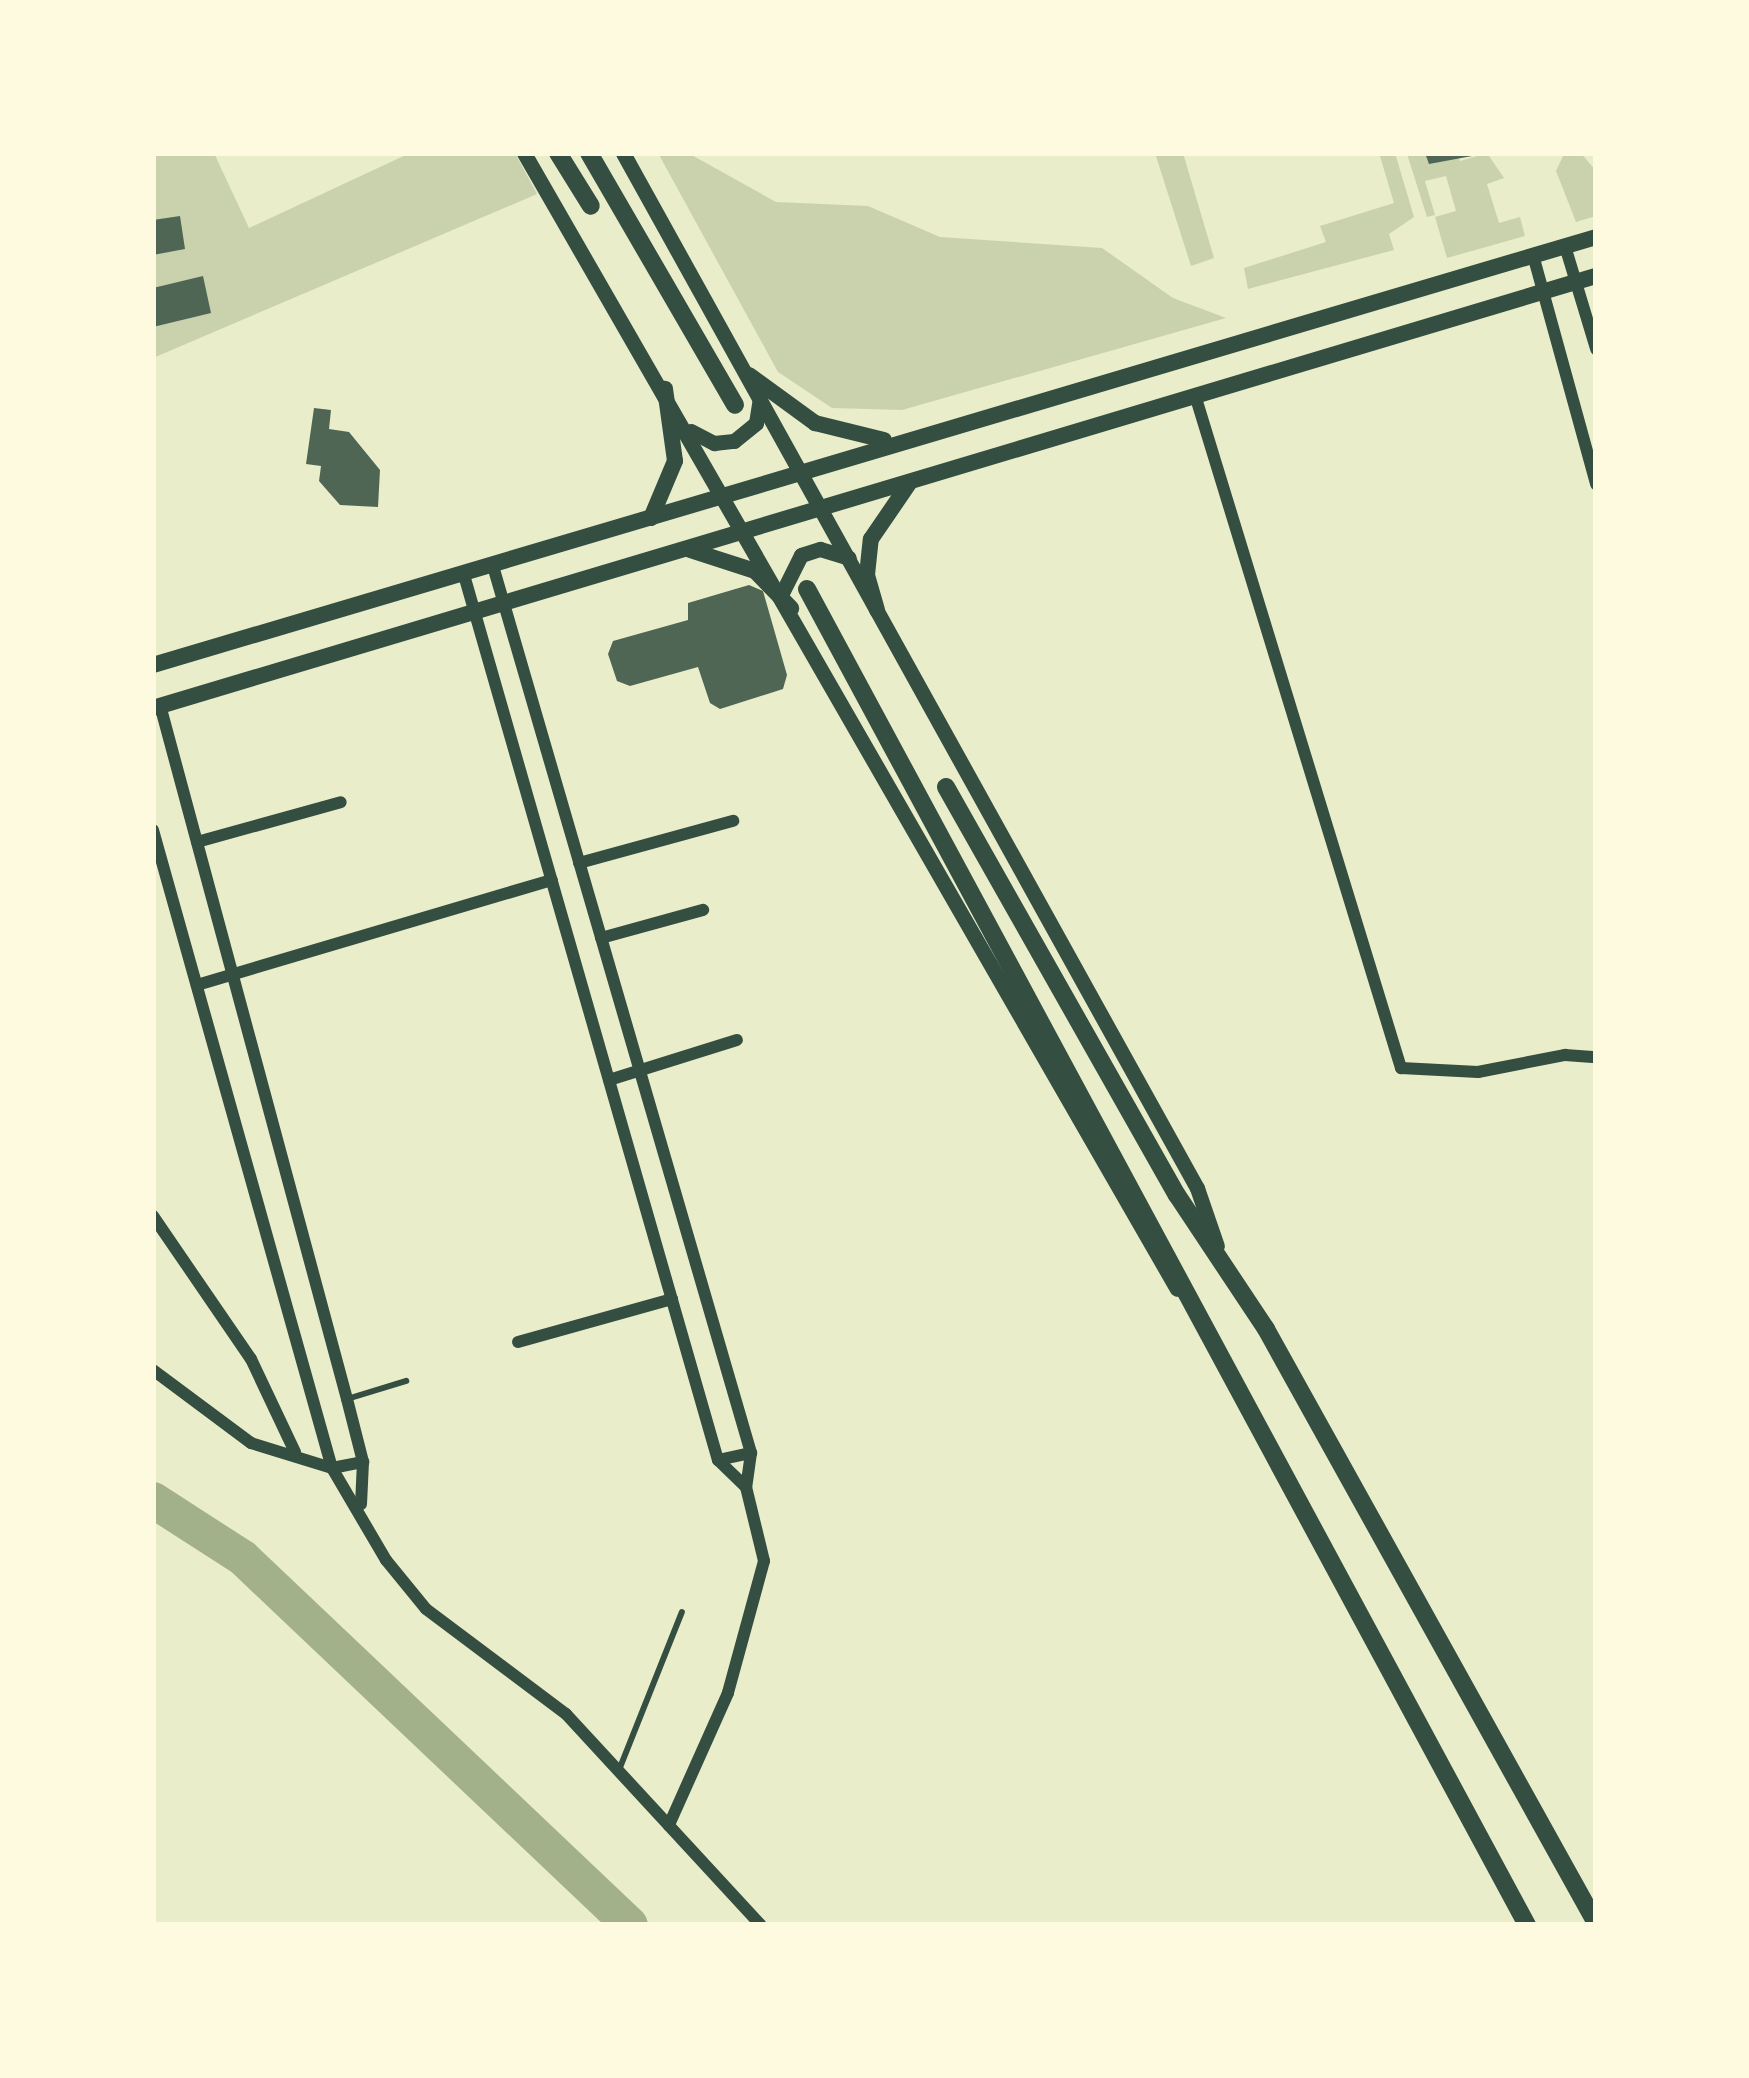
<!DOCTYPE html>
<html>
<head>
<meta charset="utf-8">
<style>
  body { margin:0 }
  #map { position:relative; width:1749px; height:2078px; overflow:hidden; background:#e9edc9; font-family:"DM Sans",sans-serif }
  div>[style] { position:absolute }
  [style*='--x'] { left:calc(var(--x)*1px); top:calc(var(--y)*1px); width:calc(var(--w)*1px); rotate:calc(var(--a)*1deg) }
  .green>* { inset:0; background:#cad2ad }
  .river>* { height:36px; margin:-18px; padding:0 18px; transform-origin:18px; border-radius:18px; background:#a3b18a }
  .building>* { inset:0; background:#4f6655 }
  .service>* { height:6px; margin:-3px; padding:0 3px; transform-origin:3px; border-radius:3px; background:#344e41 }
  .minor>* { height:12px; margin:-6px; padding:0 6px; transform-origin:6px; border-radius:6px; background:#344e41 }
  .tertiary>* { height:15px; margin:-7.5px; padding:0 7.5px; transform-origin:7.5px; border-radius:7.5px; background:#344e41 }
  .secondary>* { height:16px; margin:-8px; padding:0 8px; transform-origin:8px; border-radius:8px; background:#344e41 }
  .primary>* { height:18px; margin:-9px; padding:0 9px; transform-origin:9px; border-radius:9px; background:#344e41 }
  span { translate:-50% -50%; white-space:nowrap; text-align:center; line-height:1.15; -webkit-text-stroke:12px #fefae0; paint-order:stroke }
  .frame { position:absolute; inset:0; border:156px solid #fefae0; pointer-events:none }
</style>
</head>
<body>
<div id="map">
  <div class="green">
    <div style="clip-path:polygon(153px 153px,214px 153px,249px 228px,410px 153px,515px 153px,537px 194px,153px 358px)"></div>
    <div style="clip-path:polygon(658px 153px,688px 153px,776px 202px,868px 206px,940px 237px,1102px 248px,1173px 298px,1226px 318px,902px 410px,832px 408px,778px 372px)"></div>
    <div style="clip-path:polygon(1155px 153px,1183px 153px,1214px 258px,1191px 266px)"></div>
    <div style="clip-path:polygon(1379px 153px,1395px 153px,1414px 217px,1389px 234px,1394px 250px,1248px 289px,1244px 268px,1326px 242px,1320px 226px,1394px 203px)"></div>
    <div style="clip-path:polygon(1487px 153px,1504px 178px,1487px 184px,1499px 223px,1520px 217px,1525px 236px,1447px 258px,1435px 217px,1456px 211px,1446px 176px,1425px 181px,1435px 215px,1427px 217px,1407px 154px,1457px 155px,1460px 161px)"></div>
    <div style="clip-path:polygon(1581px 153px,1596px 171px,1596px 216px,1576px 222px,1556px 171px,1564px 154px)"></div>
  </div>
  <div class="river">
    <div style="--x:153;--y:1500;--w:107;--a:32.8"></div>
    <div style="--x:243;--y:1558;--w:533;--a:43.48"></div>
  </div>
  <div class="building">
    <div style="clip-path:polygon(1425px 153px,1483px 153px,1483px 154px,1429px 164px)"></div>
    <div style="clip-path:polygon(180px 216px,185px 249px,153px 255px,153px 220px)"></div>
    <div style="clip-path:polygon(203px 276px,211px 313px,153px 327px,153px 288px)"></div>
    <div style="clip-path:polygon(314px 408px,331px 410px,329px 429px,349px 432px,380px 470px,378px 507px,340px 505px,319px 481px,321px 466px,306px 464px)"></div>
    <div style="clip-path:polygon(749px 585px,763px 591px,787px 675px,783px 689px,720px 709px,710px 703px,698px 667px,630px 686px,617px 681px,608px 654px,613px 641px,688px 620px,688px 603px)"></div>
  </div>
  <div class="service">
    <div style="--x:347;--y:1399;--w:62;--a:-17"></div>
    <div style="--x:619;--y:1770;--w:170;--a:-68.3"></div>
  </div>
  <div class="minor">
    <div style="--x:1565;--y:246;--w:108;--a:73.2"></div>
    <div style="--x:1533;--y:255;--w:238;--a:74.6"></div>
    <div style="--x:1195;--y:395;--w:704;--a:72.98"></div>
    <div style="--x:1401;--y:1068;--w:77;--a:3"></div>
    <div style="--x:1478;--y:1072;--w:89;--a:-11.1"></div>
    <div style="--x:1565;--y:1055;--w:31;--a:4"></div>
    <div style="--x:493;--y:566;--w:924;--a:73.78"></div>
    <div style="--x:751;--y:1453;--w:34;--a:98"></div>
    <div style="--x:746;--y:1487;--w:76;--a:76.3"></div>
    <div style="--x:764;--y:1561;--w:137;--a:105.3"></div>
    <div style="--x:728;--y:1693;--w:145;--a:114.1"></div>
    <div style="--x:464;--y:575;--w:921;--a:73.99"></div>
    <div style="--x:160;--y:705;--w:719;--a:74.92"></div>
    <div style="--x:347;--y:1399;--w:65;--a:75.7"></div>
    <div style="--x:363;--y:1462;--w:42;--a:92.7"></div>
    <div style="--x:153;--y:830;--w:663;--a:74.33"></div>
    <div style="--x:332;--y:1468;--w:107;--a:59.6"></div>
    <div style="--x:386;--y:1560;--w:63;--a:50.8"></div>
    <div style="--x:426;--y:1609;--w:175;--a:36.9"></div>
    <div style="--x:566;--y:1714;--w:287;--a:47.3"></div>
    <div style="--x:197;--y:842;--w:149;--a:-15.5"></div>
    <div style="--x:579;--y:863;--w:160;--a:-15.3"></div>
    <div style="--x:601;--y:938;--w:106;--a:-15.4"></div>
    <div style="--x:197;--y:985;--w:370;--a:-16.5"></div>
    <div style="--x:609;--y:1080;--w:134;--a:-17.4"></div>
    <div style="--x:153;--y:1216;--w:173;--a:55.6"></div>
    <div style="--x:251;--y:1359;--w:103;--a:64.7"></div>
    <div style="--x:518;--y:1342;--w:160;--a:-15.6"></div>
    <div style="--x:153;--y:1370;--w:122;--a:36.7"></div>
    <div style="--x:251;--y:1443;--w:85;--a:17.2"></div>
    <div style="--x:332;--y:1468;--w:32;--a:-11"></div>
    <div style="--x:718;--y:1460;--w:39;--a:44"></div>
    <div style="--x:718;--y:1460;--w:34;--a:-12"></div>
  </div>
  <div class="tertiary">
    <div style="--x:524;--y:153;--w:1310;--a:60.11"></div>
    <div style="--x:623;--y:153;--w:1184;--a:60.99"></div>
    <div style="--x:1197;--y:1188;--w:61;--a:71"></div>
    <div style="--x:691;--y:431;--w:26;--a:28"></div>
    <div style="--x:714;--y:443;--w:20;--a:-6"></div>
    <div style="--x:734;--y:441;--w:28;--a:-39"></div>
    <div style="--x:756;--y:423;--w:25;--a:-81"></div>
    <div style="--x:782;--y:593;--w:42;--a:-63.4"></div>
    <div style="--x:801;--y:555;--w:20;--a:-18"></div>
    <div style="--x:820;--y:549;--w:30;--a:17"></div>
  </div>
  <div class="secondary">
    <div style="--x:749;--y:375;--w:82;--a:36"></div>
    <div style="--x:815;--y:423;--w:71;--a:13.8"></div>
    <div style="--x:651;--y:518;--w:62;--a:-67.2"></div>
    <div style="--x:675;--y:461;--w:73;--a:-97.9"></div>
    <div style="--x:690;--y:550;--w:68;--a:17.9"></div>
    <div style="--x:755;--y:571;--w:52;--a:45.8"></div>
    <div style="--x:877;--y:610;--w:36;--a:-106"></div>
    <div style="--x:867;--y:575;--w:36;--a:-84"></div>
    <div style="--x:871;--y:539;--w:69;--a:-55.6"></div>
    <div style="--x:153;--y:665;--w:1505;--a:-16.52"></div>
    <div style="--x:153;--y:708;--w:1506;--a:-16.67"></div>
  </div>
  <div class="primary">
    <div style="--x:558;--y:153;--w:62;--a:58.1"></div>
    <div style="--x:589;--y:153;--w:291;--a:59.9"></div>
    <div style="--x:807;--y:589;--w:1518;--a:61.68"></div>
    <div style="--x:946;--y:787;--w:469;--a:60.5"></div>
    <div style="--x:1177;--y:1195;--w:161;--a:56.4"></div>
    <div style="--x:1266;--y:1329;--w:680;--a:60.95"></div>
  </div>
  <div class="frame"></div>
</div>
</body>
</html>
